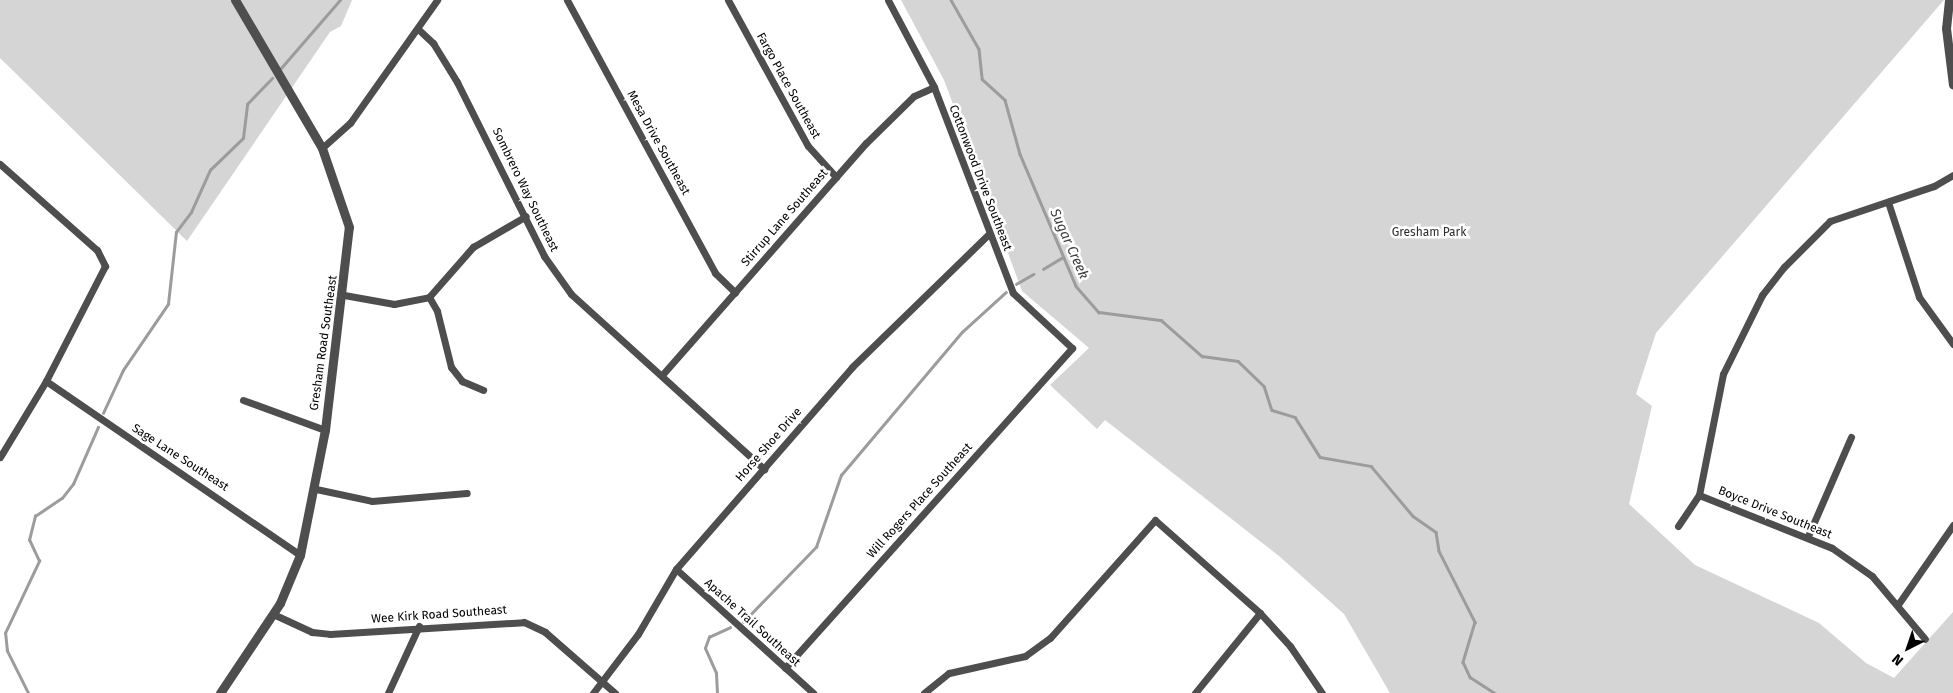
<!DOCTYPE html>
<html>
<head>
<meta charset="utf-8">
<style>
  body { margin:0 }
  #map { position:relative; width:1953px; height:693px; overflow:hidden; background:#fff; font-family:"Fira Sans",sans-serif }
  div>[style] { position:absolute }
  [style*='--x'] { left:calc(var(--x)*1px); top:calc(var(--y)*1px); width:calc(var(--w)*1px); rotate:calc(var(--a)*1deg) }
  .green>* { inset:0; background:#d5d5d5 }
  .stream>* { height:2.5px; margin:-1.25px; padding:0 1.25px; transform-origin:1.25px; border-radius:1.25px; background:#9c9c9c }
  .minor>* { height:7px; margin:-3.5px; padding:0 3.5px; transform-origin:3.5px; border-radius:3.5px; background:#4e4e4e }
  .tertiary>* { height:9px; margin:-4.5px; padding:0 4.5px; transform-origin:4.5px; border-radius:4.5px; background:#4e4e4e }
  span { translate:-50% -50%; white-space:nowrap; text-align:center; line-height:1.15; -webkit-text-stroke:5px #fff; paint-order:stroke }
  .street-label { font-size:12px; color:#000 }
  .park-label { font-size:12px; color:#2c2c2c }
  .water-label { font-size:14px; color:#3d3d3d; font-style:italic }
  .north { position:absolute; left:1883px; top:623px; width:50px; height:50px; -webkit-text-stroke:4px #fff; paint-order:stroke; rotate:221deg; font-size:14px; font-weight:700; line-height:20px; text-align:center; color:#000 }
  .north::after { content:''; display:block; margin:auto; width:18px; height:22px; background:#000; clip-path:polygon(50% 0,100% 100%,50% 72%,0 100%) }
</style>
</head>
<body>
<div id="map">
  <div class="green">
    <div style="clip-path:polygon(0 0,352px 0,341px 26px,330px 32px,187px 241px,0 58px)"></div>
    <div style="clip-path:polygon(901px 0,1944px 0,1656px 333px,1636px 394px,1652px 406px,1629px 504px,1695px 565px,1819px 623px,1866px 663px,1894px 678px,1953px 612px,1953px 693px,1390px 693px,1344px 614px,1279px 556px,1105px 420px,1097px 429px,1050px 385px,1089px 348px,1022px 291px,944px 80px)"></div>
  </div>
  <div class="stream">
    <div style="--x:951;--y:0;--w:56;--a:60.3"></div>
    <div style="--x:979;--y:49;--w:30;--a:84"></div>
    <div style="--x:982;--y:79;--w:31;--a:42"></div>
    <div style="--x:1005;--y:100;--w:56;--a:74.5"></div>
    <div style="--x:1020;--y:154;--w:143;--a:67"></div>
    <div style="--x:1076;--y:286;--w:35;--a:49"></div>
    <div style="--x:1099;--y:312;--w:63;--a:7.4"></div>
    <div style="--x:1161;--y:320;--w:55;--a:41.3"></div>
    <div style="--x:1202;--y:356;--w:36;--a:8"></div>
    <div style="--x:1238;--y:361;--w:36;--a:44"></div>
    <div style="--x:1264;--y:386;--w:25;--a:72"></div>
    <div style="--x:1272;--y:410;--w:24;--a:17"></div>
    <div style="--x:1295;--y:417;--w:47;--a:58"></div>
    <div style="--x:1320;--y:457;--w:52;--a:10"></div>
    <div style="--x:1371;--y:466;--w:65;--a:50"></div>
    <div style="--x:1413;--y:516;--w:28;--a:35"></div>
    <div style="--x:1436;--y:532;--w:19;--a:81"></div>
    <div style="--x:1439;--y:551;--w:80;--a:63.1"></div>
    <div style="--x:1475;--y:622;--w:42;--a:106.7"></div>
    <div style="--x:1463;--y:662;--w:17;--a:65"></div>
    <div style="--x:1470;--y:677;--w:30;--a:33"></div>
    <div style="--x:281;--y:68;--w:90;--a:-49.1"></div>
    <div style="--x:1043;--y:269;--w:23;--a:-31"></div>
    <div style="--x:1016;--y:284;--w:20;--a:-30"></div>
    <div style="--x:103;--y:413;--w:47;--a:-65.1"></div>
    <div style="--x:123;--y:370;--w:80;--a:-55.7"></div>
    <div style="--x:168;--y:304;--w:72;--a:-83.7"></div>
    <div style="--x:176;--y:232;--w:25;--a:-53"></div>
    <div style="--x:191;--y:212;--w:46;--a:-65.7"></div>
    <div style="--x:210;--y:170;--w:46;--a:-44.1"></div>
    <div style="--x:243;--y:138;--w:34;--a:-83"></div>
    <div style="--x:247;--y:104;--w:36;--a:-46"></div>
    <div style="--x:743;--y:622;--w:105;--a:-45.8"></div>
    <div style="--x:816;--y:547;--w:76;--a:-70.9"></div>
    <div style="--x:841;--y:475;--w:187;--a:-49.8"></div>
    <div style="--x:962;--y:332;--w:59;--a:-42.3"></div>
    <div style="--x:28;--y:693;--w:47;--a:-116.6"></div>
    <div style="--x:7;--y:651;--w:18;--a:-96"></div>
    <div style="--x:5;--y:633;--w:80;--a:-64.7"></div>
    <div style="--x:39;--y:561;--w:23;--a:-115"></div>
    <div style="--x:29;--y:540;--w:25;--a:-76"></div>
    <div style="--x:35;--y:516;--w:32;--a:-34"></div>
    <div style="--x:62;--y:498;--w:18;--a:-52"></div>
    <div style="--x:73;--y:484;--w:62;--a:-66.3"></div>
    <div style="--x:717;--y:693;--w:20;--a:-93"></div>
    <div style="--x:716;--y:673;--w:27;--a:-114"></div>
    <div style="--x:705;--y:648;--w:12;--a:-70"></div>
    <div style="--x:709;--y:637;--w:23;--a:-25"></div>
  </div>
  <div class="minor">
    <div style="--x:567;--y:0;--w:311;--a:61.5"></div>
    <div style="--x:715;--y:273;--w:28;--a:44"></div>
    <div style="--x:728;--y:0;--w:166;--a:61.3"></div>
    <div style="--x:808;--y:146;--w:42;--a:47.9"></div>
    <div style="--x:418;--y:29;--w:21;--a:43"></div>
    <div style="--x:433;--y:43;--w:46;--a:58.4"></div>
    <div style="--x:457;--y:82;--w:195;--a:63.4"></div>
    <div style="--x:544;--y:256;--w:47;--a:54.6"></div>
    <div style="--x:571;--y:294;--w:261;--a:42.2"></div>
    <div style="--x:322;--y:148;--w:38;--a:-42"></div>
    <div style="--x:350;--y:123;--w:151;--a:-54.7"></div>
    <div style="--x:0;--y:164;--w:130;--a:41.6"></div>
    <div style="--x:97;--y:250;--w:18;--a:63"></div>
    <div style="--x:105;--y:266;--w:129;--a:117.2"></div>
    <div style="--x:46;--y:381;--w:89;--a:121.2"></div>
    <div style="--x:1888;--y:202;--w:100;--a:71.9"></div>
    <div style="--x:1919;--y:297;--w:58;--a:54.1"></div>
    <div style="--x:344;--y:295;--w:51;--a:10.2"></div>
    <div style="--x:394;--y:304;--w:36;--a:-11"></div>
    <div style="--x:429;--y:297;--w:67;--a:-48.7"></div>
    <div style="--x:473;--y:247;--w:61;--a:-30.3"></div>
    <div style="--x:429;--y:297;--w:16;--a:60"></div>
    <div style="--x:437;--y:311;--w:58;--a:76"></div>
    <div style="--x:451;--y:367;--w:18;--a:52"></div>
    <div style="--x:462;--y:381;--w:23;--a:23"></div>
    <div style="--x:662;--y:375;--w:309;--a:-48.7"></div>
    <div style="--x:866;--y:143;--w:67;--a:-44.4"></div>
    <div style="--x:914;--y:96;--w:22;--a:-24"></div>
    <div style="--x:46;--y:381;--w:308;--a:34.4"></div>
    <div style="--x:243;--y:400;--w:87;--a:20.1"></div>
    <div style="--x:316;--y:489;--w:57;--a:12.1"></div>
    <div style="--x:372;--y:501;--w:95;--a:-4.8"></div>
    <div style="--x:1699;--y:495;--w:143;--a:21.7"></div>
    <div style="--x:1832;--y:548;--w:49;--a:35"></div>
    <div style="--x:1872;--y:576;--w:82;--a:49.9"></div>
    <div style="--x:1678;--y:526;--w:37;--a:-56"></div>
    <div style="--x:1699;--y:495;--w:123;--a:-78.8"></div>
    <div style="--x:1723;--y:374;--w:88;--a:-63.7"></div>
    <div style="--x:1762;--y:295;--w:36;--a:-52"></div>
    <div style="--x:1784;--y:267;--w:65;--a:-45"></div>
    <div style="--x:1830;--y:221;--w:110;--a:-18.6"></div>
    <div style="--x:1934;--y:186;--w:22;--a:-30"></div>
    <div style="--x:1808;--y:536;--w:108;--a:-66.5"></div>
    <div style="--x:676;--y:569;--w:185;--a:42.1"></div>
    <div style="--x:1899;--y:603;--w:95;--a:-55.3"></div>
    <div style="--x:273;--y:614;--w:43;--a:24.8"></div>
    <div style="--x:312;--y:632;--w:18;--a:6"></div>
    <div style="--x:330;--y:634;--w:194;--a:-3.5"></div>
    <div style="--x:524;--y:622;--w:23;--a:25"></div>
    <div style="--x:545;--y:632;--w:93;--a:41.1"></div>
    <div style="--x:785;--y:668;--w:430;--a:-48.1"></div>
    <div style="--x:1072;--y:348;--w:81;--a:-137"></div>
    <div style="--x:1013;--y:293;--w:221;--a:-111"></div>
    <div style="--x:934;--y:87;--w:98;--a:-117.9"></div>
    <div style="--x:388;--y:693;--w:74;--a:-65.2"></div>
    <div style="--x:593;--y:693;--w:74;--a:-52.7"></div>
    <div style="--x:638;--y:634;--w:75;--a:-59.7"></div>
    <div style="--x:676;--y:569;--w:268;--a:-48.9"></div>
    <div style="--x:852;--y:367;--w:191;--a:-44.2"></div>
    <div style="--x:924;--y:693;--w:32;--a:-39"></div>
    <div style="--x:949;--y:673;--w:78;--a:-12.6"></div>
    <div style="--x:1025;--y:656;--w:31;--a:-36"></div>
    <div style="--x:1050;--y:638;--w:158;--a:-48.3"></div>
    <div style="--x:1155;--y:520;--w:140;--a:41.5"></div>
    <div style="--x:1260;--y:613;--w:45;--a:47.7"></div>
    <div style="--x:1290;--y:646;--w:57;--a:55.8"></div>
    <div style="--x:1195;--y:693;--w:103;--a:-50.9"></div>
  </div>
  <div class="tertiary">
    <div style="--x:1949;--y:0;--w:28;--a:96"></div>
    <div style="--x:1946;--y:28;--w:57;--a:83"></div>
    <div style="--x:220;--y:693;--w:108;--a:-56.3"></div>
    <div style="--x:280;--y:603;--w:52;--a:-67.4"></div>
    <div style="--x:300;--y:555;--w:127;--a:-78.7"></div>
    <div style="--x:325;--y:430;--w:204;--a:-83.3"></div>
    <div style="--x:349;--y:227;--w:83;--a:-108.9"></div>
    <div style="--x:322;--y:148;--w:172;--a:-120.4"></div>
  </div>
  <div class="street-label">
    <span style="left:788px;top:86px;rotate:61deg">Fargo Place Southeast</span>
    <span style="left:658px;top:143px;rotate:61deg">Mesa Drive Southeast</span>
    <span style="left:980px;top:178px;rotate:69deg">Cottonwood Drive Southeast</span>
    <span style="left:525px;top:190px;rotate:64deg">Sombrero Way Southeast</span>
    <span style="left:785px;top:218px;rotate:-49deg">Stirrup Lane Southeast</span>
    <span style="left:324px;top:343px;rotate:-82deg">Gresham Road Southeast</span>
    <span style="left:769px;top:445px;rotate:-49deg">Horse Shoe Drive</span>
    <span style="left:180px;top:458px;rotate:33deg">Sage Lane Southeast</span>
    <span style="left:920px;top:501px;rotate:-48deg">Will Rogers Place Southeast</span>
    <span style="left:1775px;top:513px;rotate:22deg">Boyce Drive Southeast</span>
    <span style="left:439px;top:615px;rotate:-4deg">Wee Kirk Road Southeast</span>
    <span style="left:752px;top:623px;rotate:42deg">Apache Trail Southeast</span>
  </div>
  <div class="park-label">
    <span style="left:1429px;top:233px">Gresham Park</span>
  </div>
  <div class="water-label">
    <span style="left:1069px;top:244px;rotate:66deg">Sugar Creek</span>
  </div>
  <div class="north">N</div>
</div>
</body>
</html>
